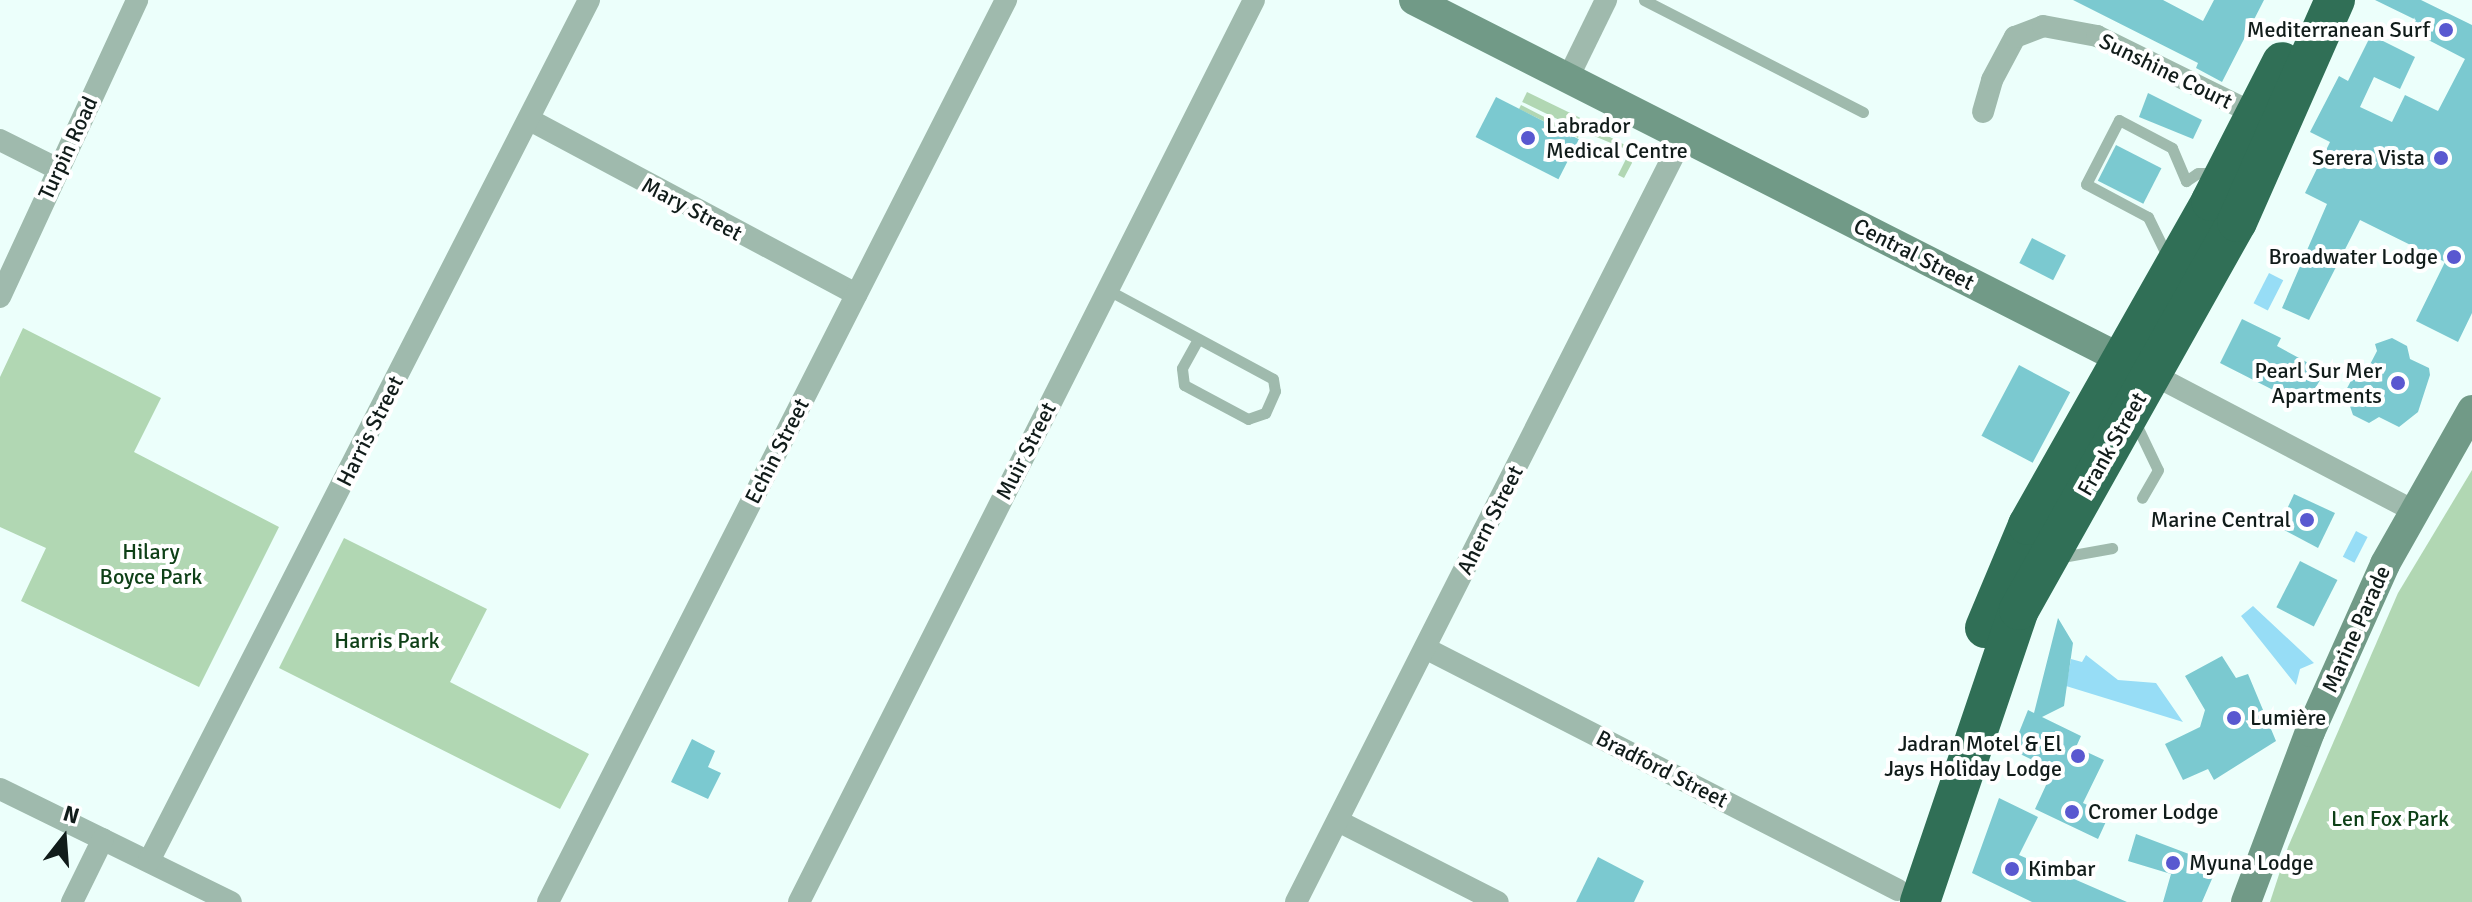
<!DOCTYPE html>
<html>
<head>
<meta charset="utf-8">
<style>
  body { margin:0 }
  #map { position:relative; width:2472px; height:902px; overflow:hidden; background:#ecfffb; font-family:Signika,sans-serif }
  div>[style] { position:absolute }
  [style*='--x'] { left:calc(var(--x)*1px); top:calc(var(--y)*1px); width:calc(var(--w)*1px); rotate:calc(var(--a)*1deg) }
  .green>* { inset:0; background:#b1d7b3; transform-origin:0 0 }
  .water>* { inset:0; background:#97ddf6; transform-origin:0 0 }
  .building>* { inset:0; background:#7bc9d0; transform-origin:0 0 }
  .lane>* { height:11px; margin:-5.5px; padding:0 5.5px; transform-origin:5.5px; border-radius:5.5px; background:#9fbaad }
  .street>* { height:22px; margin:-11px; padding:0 11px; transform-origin:11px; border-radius:11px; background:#9fbaad }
  .secondary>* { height:30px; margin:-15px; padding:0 15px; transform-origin:15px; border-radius:15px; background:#719a87 }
  .highway>* { height:40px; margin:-20px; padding:0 20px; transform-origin:20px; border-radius:20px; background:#306f56 }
  .dots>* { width:22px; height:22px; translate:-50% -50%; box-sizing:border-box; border:4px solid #fff; border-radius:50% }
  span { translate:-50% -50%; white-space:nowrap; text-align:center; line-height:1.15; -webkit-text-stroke:8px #fff; paint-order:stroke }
  .poi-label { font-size:22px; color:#111c1a }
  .right { translate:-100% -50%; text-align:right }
  .left { translate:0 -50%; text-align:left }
  .street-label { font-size:22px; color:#111c1a }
  .park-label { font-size:22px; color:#0e4017 }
  .north { position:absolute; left:24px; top:798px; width:80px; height:80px; -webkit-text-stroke:6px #fff; paint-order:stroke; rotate:17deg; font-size:22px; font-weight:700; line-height:32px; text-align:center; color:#111c1a }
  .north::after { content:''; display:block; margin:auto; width:28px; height:36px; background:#111c1a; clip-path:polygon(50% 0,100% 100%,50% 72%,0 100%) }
</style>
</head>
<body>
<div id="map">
  <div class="green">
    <div style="left:1527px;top:92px;width:59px;height:11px;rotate:26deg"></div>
    <div style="clip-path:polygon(1521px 105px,1579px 135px,1578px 138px,1519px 109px)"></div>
    <div style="clip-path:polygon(1585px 124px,1627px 146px,1632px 163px,1624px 178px,1618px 175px,1626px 159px,1623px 148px,1582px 131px)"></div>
    <div style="clip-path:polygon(23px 328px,161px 398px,134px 452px,279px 527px,199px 687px,21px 601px,46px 548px,0 527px,0 377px)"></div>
    <div style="clip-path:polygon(2472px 470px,2472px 902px,2270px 902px,2288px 847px,2398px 593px)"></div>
    <div style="clip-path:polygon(344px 538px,487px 609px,450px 682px,589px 754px,560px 809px,279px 668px)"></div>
  </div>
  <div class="water">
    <div style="left:2269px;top:273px;width:16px;height:34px;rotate:27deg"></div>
    <div style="left:2356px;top:531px;width:13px;height:29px;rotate:27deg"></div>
    <div style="clip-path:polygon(2253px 606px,2314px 663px,2300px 669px,2296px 685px,2241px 616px)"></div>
    <div style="clip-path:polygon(2086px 655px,2118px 680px,2156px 683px,2183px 722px,2066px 686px,2071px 659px,2082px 662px)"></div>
  </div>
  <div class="building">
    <div style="clip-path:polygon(2073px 0,2163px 0,2203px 21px,2214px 0,2264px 0,2222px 82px,2196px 68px,2198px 63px)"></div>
    <div style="clip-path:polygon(2375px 0,2421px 0,2472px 25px,2472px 313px,2458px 342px,2416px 321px,2445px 262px,2360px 220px,2309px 320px,2282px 308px,2327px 204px,2305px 193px,2330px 142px,2310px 132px,2339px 76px,2348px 81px,2371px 35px,2415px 57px,2400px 89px,2374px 77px,2360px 107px,2392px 122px,2405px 95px,2438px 111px,2465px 59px,2411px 31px,2416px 20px)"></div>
    <div style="clip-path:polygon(2148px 93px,2202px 120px,2193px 139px,2139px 117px)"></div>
    <div style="left:1496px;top:97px;width:93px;height:45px;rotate:27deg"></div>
    <div style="left:2116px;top:145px;width:51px;height:40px;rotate:27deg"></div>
    <div style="left:2032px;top:238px;width:38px;height:28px;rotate:27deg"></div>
    <div style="clip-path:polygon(2242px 319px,2281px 338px,2277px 346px,2325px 372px,2308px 400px,2284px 389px,2281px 394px,2220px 363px)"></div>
    <div style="clip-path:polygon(2392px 338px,2407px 346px,2410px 359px,2429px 368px,2430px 375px,2418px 412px,2399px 427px,2379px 417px,2369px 423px,2353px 415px,2345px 392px,2353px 377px,2364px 376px,2377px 351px,2375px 344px)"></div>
    <div style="left:2019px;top:365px;width:58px;height:80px;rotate:28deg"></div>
    <div style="clip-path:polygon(2294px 494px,2335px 513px,2318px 548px,2284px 530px,2281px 522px)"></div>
    <div style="left:2300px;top:561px;width:42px;height:52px;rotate:27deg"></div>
    <div style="clip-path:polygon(2058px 618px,2073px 643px,2064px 706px,2042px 717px,2081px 736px,2076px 747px,2104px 760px,2083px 803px,2109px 815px,2098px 839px,2035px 809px,2053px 770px,2012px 750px,2028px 710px,2034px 713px)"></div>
    <div style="clip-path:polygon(2222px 656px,2236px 678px,2248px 674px,2276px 741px,2214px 780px,2208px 769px,2183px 780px,2165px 744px,2200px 727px,2205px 710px,2185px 676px)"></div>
    <div style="clip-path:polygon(692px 739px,715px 751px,708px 767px,721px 773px,708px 799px,671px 782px)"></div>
    <div style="clip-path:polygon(1999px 798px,2038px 817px,2019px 855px,2127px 902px,2032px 902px,1972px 873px)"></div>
    <div style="clip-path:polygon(2136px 834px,2218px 865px,2202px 902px,2163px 902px,2171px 874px,2128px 861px)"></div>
    <div style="clip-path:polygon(1598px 857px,1644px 881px,1634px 902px,1576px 902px)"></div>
  </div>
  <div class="lane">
    <div style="--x:1644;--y:0;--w:246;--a:27.1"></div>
    <div style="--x:2169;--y:260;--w:48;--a:-116"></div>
    <div style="--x:2148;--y:217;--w:70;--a:-152"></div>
    <div style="--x:2086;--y:184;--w:72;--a:-62.7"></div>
    <div style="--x:2119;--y:120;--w:60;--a:27.8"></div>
    <div style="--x:2172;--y:148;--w:36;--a:67"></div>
    <div style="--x:2186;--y:181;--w:14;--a:-34"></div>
    <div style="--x:2198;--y:173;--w:18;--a:0"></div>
    <div style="--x:1108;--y:290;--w:187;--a:28.3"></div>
    <div style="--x:1273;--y:379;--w:12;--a:81"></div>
    <div style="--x:1275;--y:391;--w:24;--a:114"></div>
    <div style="--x:1265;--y:413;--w:18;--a:161"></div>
    <div style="--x:1248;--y:419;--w:72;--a:-152"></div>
    <div style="--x:1184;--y:385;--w:17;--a:-97"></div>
    <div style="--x:1182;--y:368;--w:33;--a:-61"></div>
    <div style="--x:2134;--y:420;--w:55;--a:64.4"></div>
    <div style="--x:2158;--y:470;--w:32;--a:120"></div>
    <div style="--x:2062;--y:557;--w:51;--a:-10.2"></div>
  </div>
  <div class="street">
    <div style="--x:1568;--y:78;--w:87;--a:-64"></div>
    <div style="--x:1983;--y:112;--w:33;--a:-74"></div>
    <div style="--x:1992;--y:80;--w:49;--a:-61.9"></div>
    <div style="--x:2015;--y:37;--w:30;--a:-21"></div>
    <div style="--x:2043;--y:26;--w:55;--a:10.5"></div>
    <div style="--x:2097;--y:36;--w:178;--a:26.3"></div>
    <div style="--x:530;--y:120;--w:370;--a:28.1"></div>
    <div style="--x:0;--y:140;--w:65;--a:26.6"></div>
    <div style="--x:0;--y:297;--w:327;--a:-65.2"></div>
    <div style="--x:2152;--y:374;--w:293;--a:27.6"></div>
    <div style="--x:1425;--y:648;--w:531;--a:27.1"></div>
    <div style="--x:0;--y:789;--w:257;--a:26.1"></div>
    <div style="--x:1338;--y:821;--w:179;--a:26.9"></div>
    <div style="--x:149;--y:861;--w:967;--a:-62.93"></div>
    <div style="--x:72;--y:902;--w:70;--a:-63.8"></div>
    <div style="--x:548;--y:902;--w:1012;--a:-63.08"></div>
    <div style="--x:799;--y:902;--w:1010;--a:-63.23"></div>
    <div style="--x:1296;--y:902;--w:857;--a:-63.17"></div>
  </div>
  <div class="secondary">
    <div style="--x:1414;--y:0;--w:813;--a:26.91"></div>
    <div style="--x:2246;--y:902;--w:182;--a:-69.4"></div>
    <div style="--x:2310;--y:732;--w:184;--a:-65.9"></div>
    <div style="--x:2385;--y:564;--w:177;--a:-60.5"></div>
  </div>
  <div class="highway">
    <div style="--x:1985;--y:628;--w:112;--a:-67.3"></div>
    <div style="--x:2028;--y:525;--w:372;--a:-60.5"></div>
    <div style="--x:2211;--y:201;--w:156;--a:-62.9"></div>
    <div style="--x:1920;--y:902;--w:308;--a:-71.3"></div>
    <div style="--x:2019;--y:610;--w:445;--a:-60.7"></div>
    <div style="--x:2237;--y:222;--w:243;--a:-66.2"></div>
  </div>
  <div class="dots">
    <div style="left:2446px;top:30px;background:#5958d0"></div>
    <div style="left:1528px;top:138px;background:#5958d0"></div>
    <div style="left:2441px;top:158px;background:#5958d0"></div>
    <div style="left:2454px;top:257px;background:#5958d0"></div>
    <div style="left:2398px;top:383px;background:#5958d0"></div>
    <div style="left:2307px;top:520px;background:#5958d0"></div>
    <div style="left:2234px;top:718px;background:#5958d0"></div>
    <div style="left:2078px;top:756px;background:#5958d0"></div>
    <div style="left:2072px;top:812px;background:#5958d0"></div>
    <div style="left:2173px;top:863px;background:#5958d0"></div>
    <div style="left:2012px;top:869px;background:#5958d0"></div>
  </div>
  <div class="poi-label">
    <span class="right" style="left:2430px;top:30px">Mediterranean Surf</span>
    <span class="left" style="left:1546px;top:138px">Labrador<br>Medical Centre</span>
    <span class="right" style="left:2425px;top:158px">Serera Vista</span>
    <span class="right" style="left:2438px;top:257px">Broadwater Lodge</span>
    <span class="right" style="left:2382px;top:383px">Pearl Sur Mer<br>Apartments</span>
    <span class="right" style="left:2291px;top:520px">Marine Central</span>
    <span class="left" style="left:2250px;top:718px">Lumière</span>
    <span class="right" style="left:2062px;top:756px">Jadran Motel &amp; El<br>Jays Holiday Lodge</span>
    <span class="left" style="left:2088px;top:812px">Cromer Lodge</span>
    <span class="left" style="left:2189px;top:863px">Myuna Lodge</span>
    <span class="left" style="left:2028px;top:869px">Kimbar</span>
  </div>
  <div class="street-label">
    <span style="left:2166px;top:71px;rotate:26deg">Sunshine Court</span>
    <span style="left:68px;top:148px;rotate:-65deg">Turpin Road</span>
    <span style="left:692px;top:209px;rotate:28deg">Mary Street</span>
    <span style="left:1914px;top:254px;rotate:27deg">Central Street</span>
    <span style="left:370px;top:431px;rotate:-63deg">Harris Street</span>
    <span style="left:2112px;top:444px;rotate:-60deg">Frank Street</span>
    <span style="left:777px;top:451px;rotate:-63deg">Echin Street</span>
    <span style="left:1026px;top:451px;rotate:-63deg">Muir Street</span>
    <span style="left:1490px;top:520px;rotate:-63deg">Ahern Street</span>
    <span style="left:2356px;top:629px;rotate:-66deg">Marine Parade</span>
    <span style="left:1662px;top:769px;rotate:27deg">Bradford Street</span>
  </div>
  <div class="park-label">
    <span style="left:151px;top:564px">Hilary<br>Boyce Park</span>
    <span style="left:387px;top:641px">Harris Park</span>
    <span style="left:2390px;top:819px">Len Fox Park</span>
  </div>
  <div class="north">N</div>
</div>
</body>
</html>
